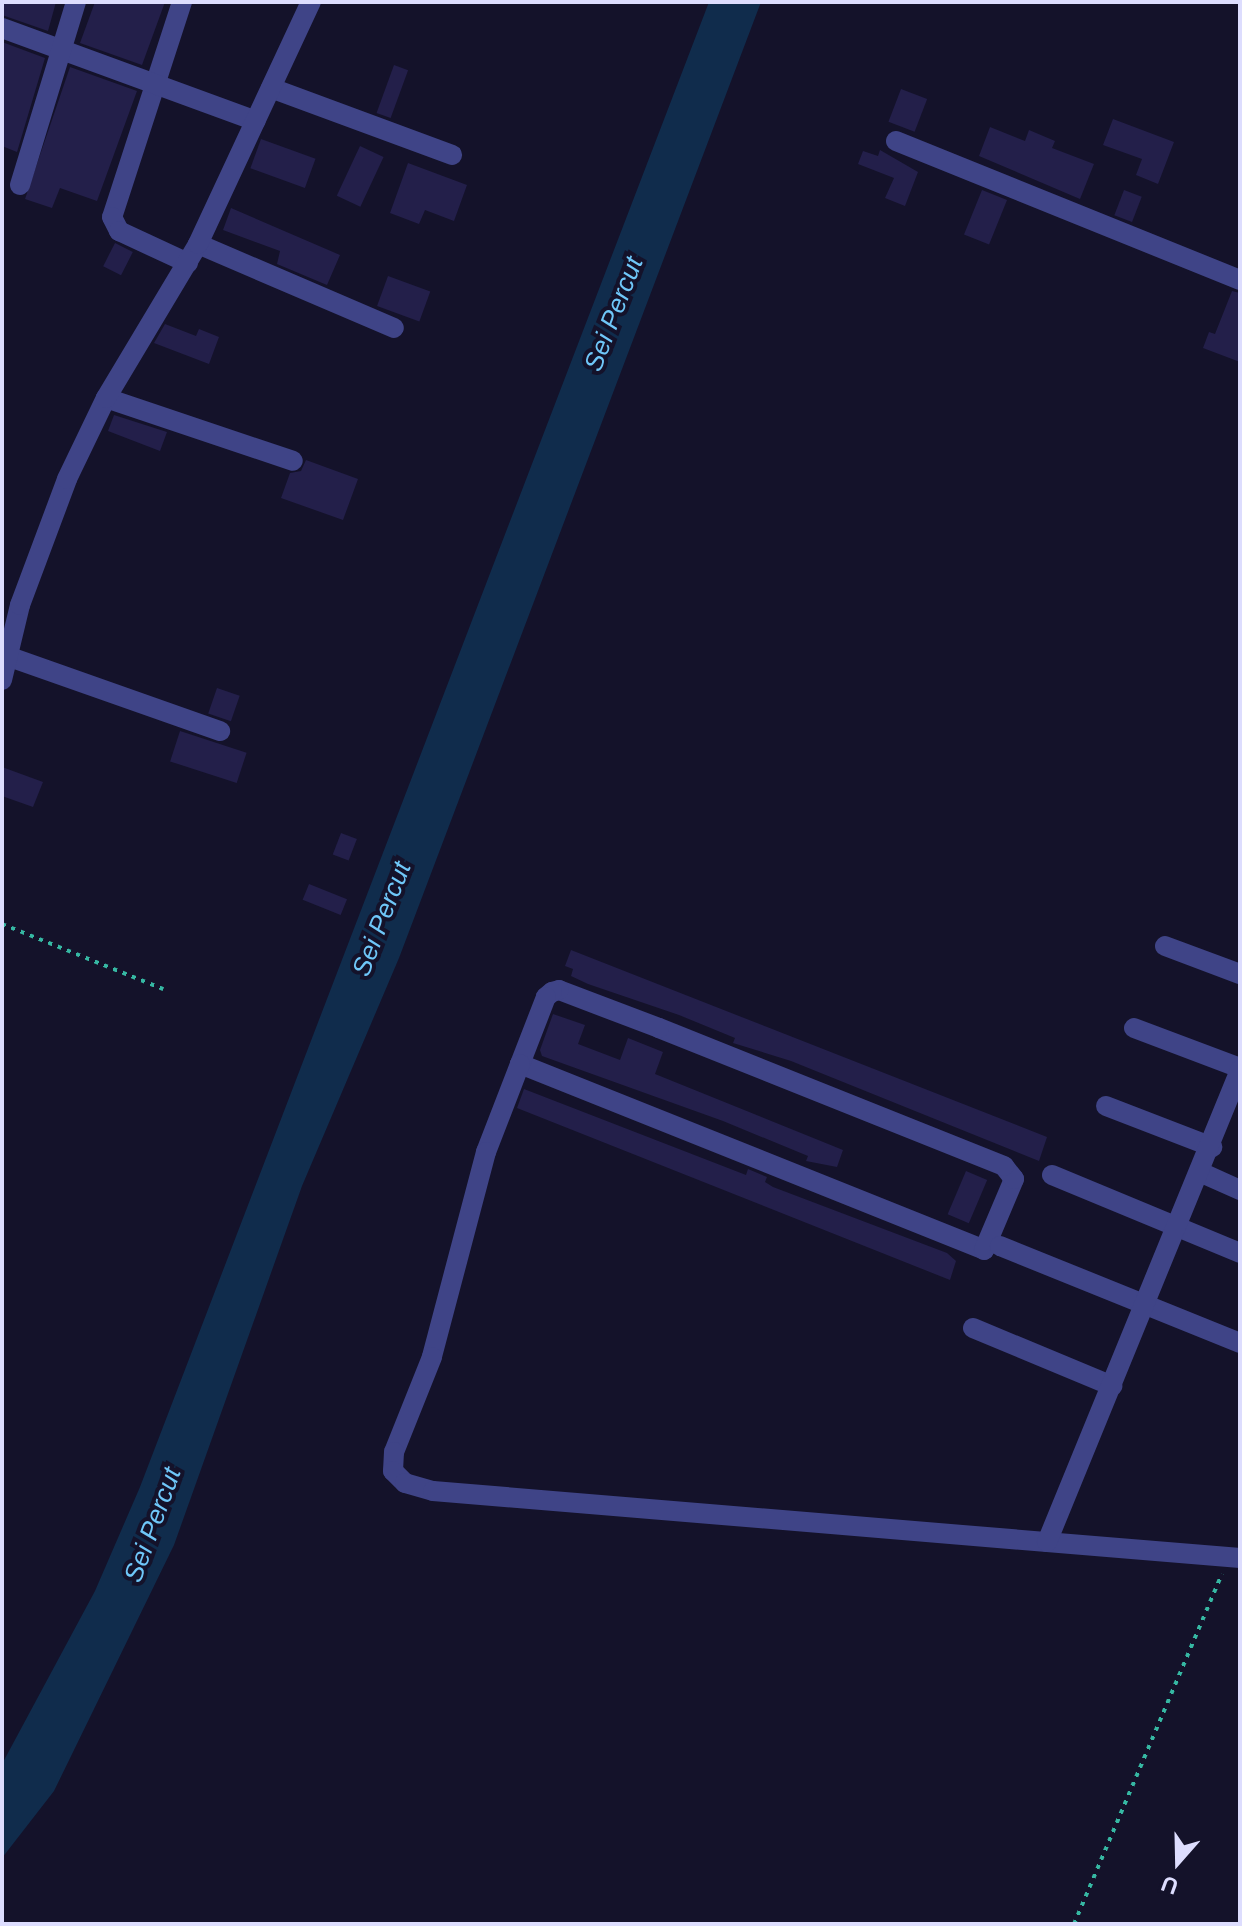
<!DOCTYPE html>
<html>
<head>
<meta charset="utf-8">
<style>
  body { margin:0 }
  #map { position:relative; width:1242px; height:1926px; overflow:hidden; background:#14122a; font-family:Arial,sans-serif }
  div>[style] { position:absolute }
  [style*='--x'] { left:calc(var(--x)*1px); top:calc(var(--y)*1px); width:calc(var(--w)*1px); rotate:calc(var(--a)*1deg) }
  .water>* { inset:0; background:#102c4c }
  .building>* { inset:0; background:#231f4a; transform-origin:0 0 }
  .path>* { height:4px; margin-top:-2px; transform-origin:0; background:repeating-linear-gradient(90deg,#36b8a3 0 4px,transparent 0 10px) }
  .minor>* { height:20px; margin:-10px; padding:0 10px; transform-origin:10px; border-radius:10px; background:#3f4487 }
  span { translate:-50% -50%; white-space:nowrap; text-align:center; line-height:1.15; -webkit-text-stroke:8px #14122a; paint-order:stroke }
  .water-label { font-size:26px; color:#6fc7f9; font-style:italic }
  .frame { position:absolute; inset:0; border:4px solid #ddddfe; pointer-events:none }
  .north { position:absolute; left:1138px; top:1822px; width:80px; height:80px; -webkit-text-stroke:6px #14122a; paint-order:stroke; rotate:200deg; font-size:22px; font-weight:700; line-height:32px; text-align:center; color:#ddddfe }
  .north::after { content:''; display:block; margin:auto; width:28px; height:36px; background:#ddddfe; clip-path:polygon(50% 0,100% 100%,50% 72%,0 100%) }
</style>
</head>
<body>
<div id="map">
  <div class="water">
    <div style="clip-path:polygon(709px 2px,761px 2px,399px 958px,302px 1186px,174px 1545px,54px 1791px,2px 1858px,2px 1764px,95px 1591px,140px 1487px)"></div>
  </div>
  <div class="building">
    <div style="clip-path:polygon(2px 2px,56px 2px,48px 31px,2px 15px)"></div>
    <div style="clip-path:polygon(95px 2px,165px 2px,142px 65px,80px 43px)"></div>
    <div style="clip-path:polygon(2px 42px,45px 58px,17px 152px,2px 146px)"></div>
    <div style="left:394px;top:65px;width:15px;height:51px;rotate:20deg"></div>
    <div style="clip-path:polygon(70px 67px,137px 91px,97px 201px,60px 188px,52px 208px,25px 199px)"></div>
    <div style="left:901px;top:89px;width:28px;height:35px;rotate:21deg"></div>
    <div style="clip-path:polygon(1113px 119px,1174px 142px,1158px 184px,1136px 175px,1142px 159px,1103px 145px)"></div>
    <div style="clip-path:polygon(990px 127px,1025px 141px,1029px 130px,1055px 141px,1052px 148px,1094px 164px,1080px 199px,979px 156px)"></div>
    <div style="left:261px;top:139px;width:58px;height:31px;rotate:20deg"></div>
    <div style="left:360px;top:146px;width:26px;height:55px;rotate:25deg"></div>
    <div style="clip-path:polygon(880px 150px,918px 172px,905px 206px,885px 198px,894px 178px,858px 164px,863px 151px,878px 156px)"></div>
    <div style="clip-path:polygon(408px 163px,467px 185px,454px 221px,425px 210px,419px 224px,390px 213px)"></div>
    <div style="left:982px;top:190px;width:27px;height:48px;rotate:22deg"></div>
    <div style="left:1124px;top:190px;width:19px;height:27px;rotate:21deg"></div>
    <div style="clip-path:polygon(231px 208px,340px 255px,327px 285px,277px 264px,280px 251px,223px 230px)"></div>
    <div style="left:115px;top:243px;width:20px;height:26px;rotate:27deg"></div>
    <div style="left:388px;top:276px;width:45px;height:32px;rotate:20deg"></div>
    <div style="clip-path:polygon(1232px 291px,1240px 293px,1240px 362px,1203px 348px,1209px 332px,1215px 334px)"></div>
    <div style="clip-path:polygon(165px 324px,196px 336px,199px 329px,219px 337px,209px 364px,154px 343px)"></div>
    <div style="clip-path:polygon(114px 415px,167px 432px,160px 451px,108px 431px)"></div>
    <div style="clip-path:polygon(306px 460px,358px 479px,343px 520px,281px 498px,290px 473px,301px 471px)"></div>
    <div style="left:217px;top:688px;width:24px;height:27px;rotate:19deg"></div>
    <div style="left:180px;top:731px;width:70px;height:32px;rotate:18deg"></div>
    <div style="clip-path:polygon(2px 767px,43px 782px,33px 807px,2px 796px)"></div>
    <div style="left:341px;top:833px;width:17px;height:23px;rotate:21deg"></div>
    <div style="left:309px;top:884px;width:41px;height:17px;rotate:22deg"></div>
    <div style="clip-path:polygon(571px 950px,1047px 1137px,1039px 1161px,791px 1061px,733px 1043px,735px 1038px,679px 1015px,588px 984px,571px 976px,573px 969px,565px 966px)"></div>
    <div style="clip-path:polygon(553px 1014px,585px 1025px,578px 1044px,620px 1060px,628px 1038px,663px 1052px,655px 1074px,843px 1150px,837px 1167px,806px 1161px,808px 1156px,723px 1121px,542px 1056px,540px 1050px)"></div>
    <div style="clip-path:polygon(524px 1089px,746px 1175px,748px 1169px,767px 1177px,765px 1182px,773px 1187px,947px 1253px,956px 1261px,950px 1280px,517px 1108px)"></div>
    <div style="left:966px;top:1171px;width:23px;height:47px;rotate:23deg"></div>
  </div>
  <div class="path">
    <div style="--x:2;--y:924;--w:174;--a:22"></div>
    <div style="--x:1074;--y:1924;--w:380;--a:-67.1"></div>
  </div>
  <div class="minor">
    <div style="--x:182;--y:2;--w:226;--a:108"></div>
    <div style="--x:112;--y:217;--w:16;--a:63"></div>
    <div style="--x:119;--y:231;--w:76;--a:24.9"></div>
    <div style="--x:2;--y:28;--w:270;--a:20.1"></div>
    <div style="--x:271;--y:88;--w:193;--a:20.3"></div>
    <div style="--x:896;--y:141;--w:371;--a:22"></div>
    <div style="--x:20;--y:185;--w:191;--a:-73"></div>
    <div style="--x:198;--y:244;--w:213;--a:23.2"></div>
    <div style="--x:106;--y:398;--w:197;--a:18.6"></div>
    <div style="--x:7;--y:656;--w:226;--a:19.4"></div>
    <div style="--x:2;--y:680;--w:77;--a:-76.5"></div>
    <div style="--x:20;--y:605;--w:134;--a:-69.5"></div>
    <div style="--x:67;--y:479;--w:90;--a:-64.3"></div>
    <div style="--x:106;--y:398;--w:179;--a:-59.1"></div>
    <div style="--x:198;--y:244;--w:267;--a:-65"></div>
    <div style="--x:1165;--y:946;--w:80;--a:20.5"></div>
    <div style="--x:1134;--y:1028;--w:113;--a:20.7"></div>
    <div style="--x:520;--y:1064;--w:500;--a:21.8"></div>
    <div style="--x:984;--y:1250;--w:77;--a:-67.1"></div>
    <div style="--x:1014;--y:1179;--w:16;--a:-128"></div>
    <div style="--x:1004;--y:1166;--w:372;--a:-158.2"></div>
    <div style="--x:659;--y:1028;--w:107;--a:-159.2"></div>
    <div style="--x:559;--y:990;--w:7;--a:164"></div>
    <div style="--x:552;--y:992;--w:8;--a:140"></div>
    <div style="--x:546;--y:997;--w:72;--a:111.2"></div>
    <div style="--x:520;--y:1064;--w:94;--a:111.1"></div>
    <div style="--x:486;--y:1152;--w:212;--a:104.8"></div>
    <div style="--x:432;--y:1357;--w:102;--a:111.8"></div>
    <div style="--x:394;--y:1452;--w:19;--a:93"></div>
    <div style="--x:393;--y:1471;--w:17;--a:45"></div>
    <div style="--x:405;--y:1483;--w:29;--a:16"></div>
    <div style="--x:433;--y:1491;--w:810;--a:4.75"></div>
    <div style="--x:1106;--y:1106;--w:114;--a:21.1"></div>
    <div style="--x:1202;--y:1173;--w:42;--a:24.1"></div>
    <div style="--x:1052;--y:1175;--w:204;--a:22.5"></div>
    <div style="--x:1000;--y:1246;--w:259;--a:22"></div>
    <div style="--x:973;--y:1328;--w:151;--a:22.6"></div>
    <div style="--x:1047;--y:1542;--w:510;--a:-67.76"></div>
  </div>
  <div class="water-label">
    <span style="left:614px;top:314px;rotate:-69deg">Sei Percut</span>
    <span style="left:382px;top:919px;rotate:-69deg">Sei Percut</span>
    <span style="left:153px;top:1525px;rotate:-70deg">Sei Percut</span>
  </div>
  <div class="frame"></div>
  <div class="north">U</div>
</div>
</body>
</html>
